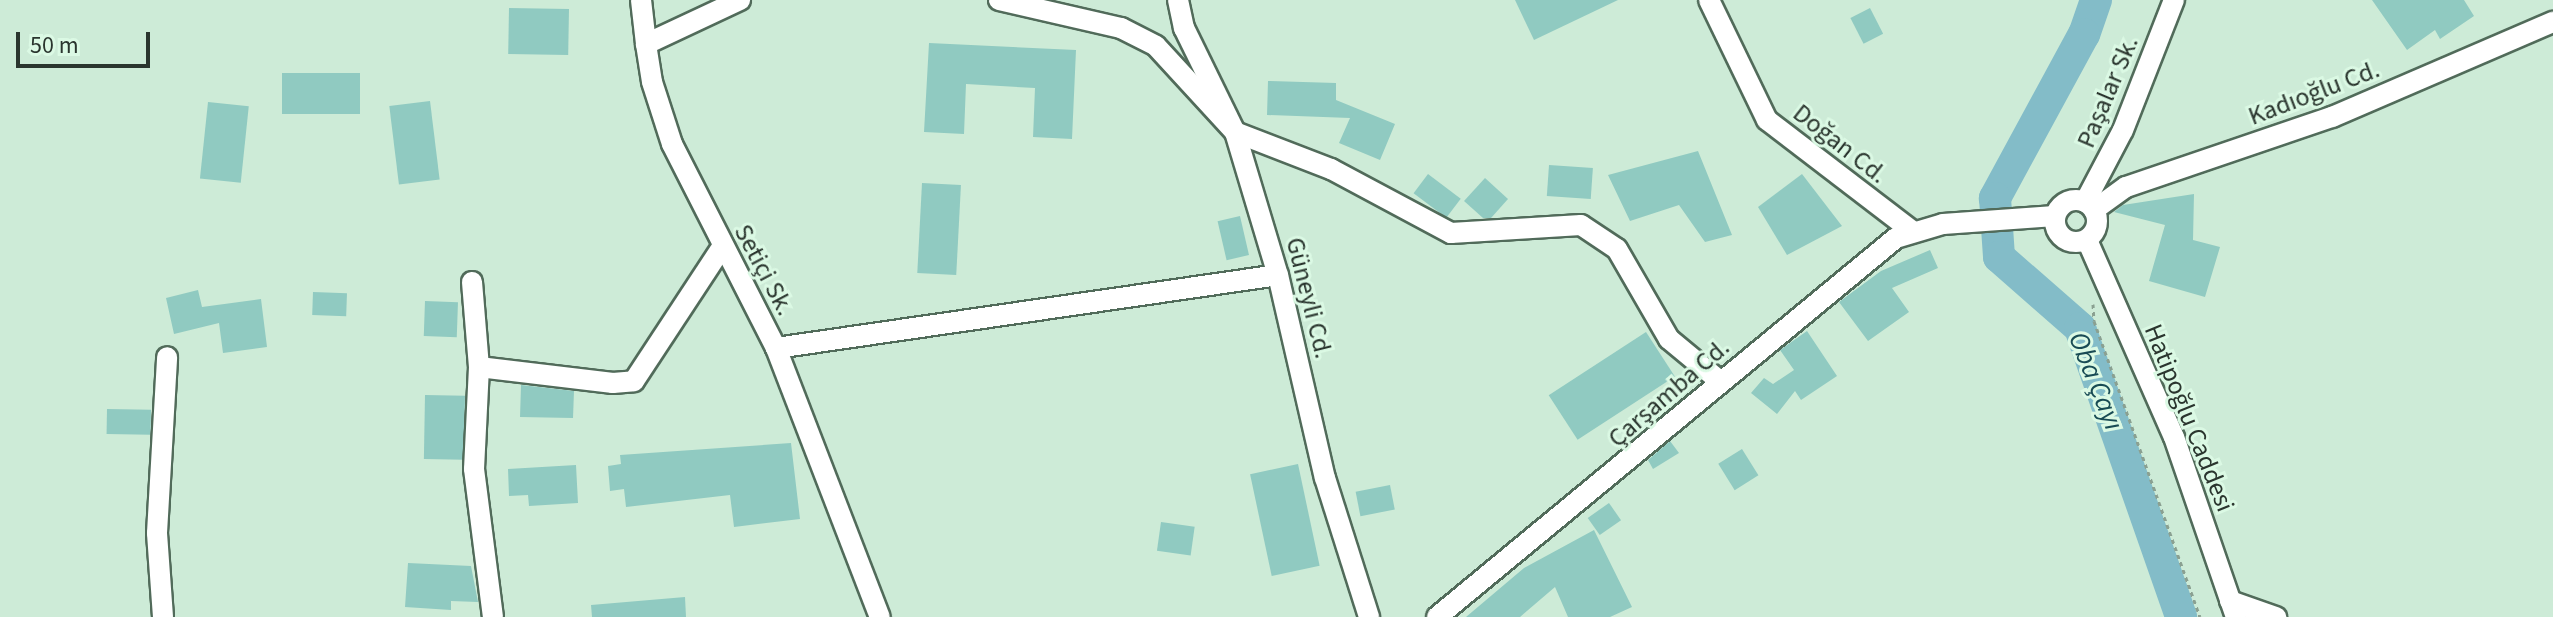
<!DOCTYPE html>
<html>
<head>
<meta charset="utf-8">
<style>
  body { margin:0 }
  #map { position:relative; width:2553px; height:617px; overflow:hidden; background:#cdebd7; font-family:"Source Sans 3",sans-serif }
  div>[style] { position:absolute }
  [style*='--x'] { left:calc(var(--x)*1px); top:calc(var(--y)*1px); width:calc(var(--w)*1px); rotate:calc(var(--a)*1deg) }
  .river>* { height:32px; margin:-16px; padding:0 16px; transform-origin:16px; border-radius:16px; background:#83bcc8 }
  .building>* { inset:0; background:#90cac1; transform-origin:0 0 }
  .path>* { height:3px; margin-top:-1.5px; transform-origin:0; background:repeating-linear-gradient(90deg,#8aa091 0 4px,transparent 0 8px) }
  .roads { filter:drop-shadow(2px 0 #516b5a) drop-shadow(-2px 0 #516b5a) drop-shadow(0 2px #516b5a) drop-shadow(0 -2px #516b5a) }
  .minor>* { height:20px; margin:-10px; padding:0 10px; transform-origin:10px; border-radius:10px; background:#fff }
  .minor>.ring { margin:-10px; padding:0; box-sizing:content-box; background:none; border:20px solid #fff; border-radius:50% }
  span { translate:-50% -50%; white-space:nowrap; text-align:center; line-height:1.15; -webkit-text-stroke:6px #dbf9e4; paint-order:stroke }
  .street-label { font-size:26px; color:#2a352e }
  .water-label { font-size:28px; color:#184b54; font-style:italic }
  .scale { position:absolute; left:16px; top:32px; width:134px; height:36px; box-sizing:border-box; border:4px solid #2a352e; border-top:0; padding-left:10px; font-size:24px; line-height:28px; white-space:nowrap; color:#2a352e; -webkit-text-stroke:6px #dbf9e4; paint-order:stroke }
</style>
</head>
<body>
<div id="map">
  <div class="river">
    <div style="--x:2096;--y:0;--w:36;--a:109"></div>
    <div style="--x:2084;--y:34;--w:187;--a:118.5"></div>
    <div style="--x:1995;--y:198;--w:59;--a:86.1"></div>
    <div style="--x:1999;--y:257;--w:108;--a:41.2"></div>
    <div style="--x:2080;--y:328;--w:306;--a:70.7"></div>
  </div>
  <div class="building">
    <div style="clip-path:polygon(1515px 0,1618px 0,1534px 40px)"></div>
    <div style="clip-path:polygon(2372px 0,2464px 0,2474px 16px,2440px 39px,2435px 30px,2407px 50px)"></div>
    <div style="left:509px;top:8px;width:60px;height:46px;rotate:1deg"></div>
    <div style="left:1870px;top:8px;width:29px;height:22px;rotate:63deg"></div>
    <div style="clip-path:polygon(929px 43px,1076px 50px,1072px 139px,1033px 137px,1035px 88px,966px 84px,964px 134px,924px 132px)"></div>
    <div style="left:282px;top:73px;width:78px;height:41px"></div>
    <div style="clip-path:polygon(1268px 81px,1336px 83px,1336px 100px,1395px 124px,1380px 160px,1339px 143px,1350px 118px,1267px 115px)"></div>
    <div style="left:430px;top:101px;width:79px;height:41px;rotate:83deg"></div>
    <div style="left:208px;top:102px;width:41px;height:77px;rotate:6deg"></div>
    <div style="clip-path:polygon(1698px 151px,1732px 235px,1705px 242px,1679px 205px,1630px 221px,1608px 175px)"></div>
    <div style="left:1549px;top:165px;width:44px;height:31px;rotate:4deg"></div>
    <div style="left:1428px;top:174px;width:41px;height:24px;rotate:37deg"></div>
    <div style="clip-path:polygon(1802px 174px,1842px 226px,1787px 255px,1758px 207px)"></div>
    <div style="clip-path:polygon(1485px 178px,1508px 199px,1491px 218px,1483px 218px,1464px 201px)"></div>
    <div style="left:922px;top:183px;width:39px;height:90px;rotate:3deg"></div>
    <div style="clip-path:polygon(2194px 194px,2193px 240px,2220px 247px,2205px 297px,2149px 281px,2165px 225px,2114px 212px,2123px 205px)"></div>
    <div style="left:1240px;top:216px;width:40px;height:23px;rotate:77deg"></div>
    <div style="clip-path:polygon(1930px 250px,1938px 268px,1892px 288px,1909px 312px,1868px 341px,1839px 302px,1881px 271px)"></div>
    <div style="clip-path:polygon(198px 290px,202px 307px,261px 299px,267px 347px,223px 353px,219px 323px,174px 334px,166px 298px)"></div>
    <div style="left:313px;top:292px;width:34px;height:23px;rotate:2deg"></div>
    <div style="left:425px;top:301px;width:33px;height:35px;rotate:2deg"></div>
    <div style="clip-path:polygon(1807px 331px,1837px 376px,1801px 400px,1795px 391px,1777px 414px,1751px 393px,1764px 378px,1773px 384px,1794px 370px,1780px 350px)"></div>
    <div style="left:1646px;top:332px;width:53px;height:116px;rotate:57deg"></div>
    <div style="clip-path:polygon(521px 385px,574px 391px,573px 418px,520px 417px)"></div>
    <div style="left:425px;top:395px;width:40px;height:64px;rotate:1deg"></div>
    <div style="left:107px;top:409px;width:44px;height:25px;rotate:1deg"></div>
    <div style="clip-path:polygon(1670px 441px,1679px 453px,1653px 469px,1648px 460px)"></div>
    <div style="clip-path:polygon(791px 443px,800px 519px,734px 527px,730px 495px,626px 507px,624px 489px,610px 491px,608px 466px,621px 464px,620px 455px)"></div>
    <div style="left:1742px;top:449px;width:31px;height:28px;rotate:58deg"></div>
    <div style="left:1298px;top:464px;width:104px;height:49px;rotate:78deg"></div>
    <div style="clip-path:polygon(576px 465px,578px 503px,529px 506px,528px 495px,509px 496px,508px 469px)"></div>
    <div style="left:1390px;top:485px;width:25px;height:35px;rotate:79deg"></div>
    <div style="left:1609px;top:503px;width:21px;height:26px;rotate:55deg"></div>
    <div style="left:1161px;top:522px;width:34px;height:29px;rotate:8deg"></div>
    <div style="clip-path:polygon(1594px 530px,1632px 607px,1610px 617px,1568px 617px,1555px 587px,1520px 617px,1466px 617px,1524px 568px)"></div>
    <div style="clip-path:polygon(408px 563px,471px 566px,478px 602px,451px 601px,451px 610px,405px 607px)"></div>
    <div style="clip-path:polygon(685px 597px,686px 617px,592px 617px,591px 605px)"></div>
  </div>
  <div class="path">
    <div style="--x:2093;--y:304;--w:17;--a:87"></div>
    <div style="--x:2094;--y:321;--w:314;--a:70.3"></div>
  </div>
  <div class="roads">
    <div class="minor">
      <div style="--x:641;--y:0;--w:44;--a:83.5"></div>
      <div style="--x:740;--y:0;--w:104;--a:154.9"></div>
      <div style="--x:646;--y:44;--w:38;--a:81"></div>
      <div style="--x:652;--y:82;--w:65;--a:72.1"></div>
      <div style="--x:672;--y:144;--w:229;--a:63"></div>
      <div style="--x:776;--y:348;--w:288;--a:68.9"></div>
      <div style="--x:999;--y:0;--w:125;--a:12.9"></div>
      <div style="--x:1121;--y:28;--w:39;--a:27"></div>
      <div style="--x:1156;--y:46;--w:117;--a:47.4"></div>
      <div style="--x:1235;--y:132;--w:103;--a:21.1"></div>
      <div style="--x:1331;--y:169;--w:136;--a:28.1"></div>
      <div style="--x:1451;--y:233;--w:130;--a:-3.5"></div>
      <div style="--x:1581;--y:225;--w:43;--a:33.7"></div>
      <div style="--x:1617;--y:249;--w:104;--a:60"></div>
      <div style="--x:1669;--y:339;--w:67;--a:39.6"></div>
      <div style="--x:1178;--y:0;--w:29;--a:78"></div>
      <div style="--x:1184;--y:28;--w:116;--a:63.9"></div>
      <div style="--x:1235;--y:132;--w:149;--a:73.3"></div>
      <div style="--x:1278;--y:275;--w:208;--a:77"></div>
      <div style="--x:1325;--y:478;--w:146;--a:72.4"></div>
      <div style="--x:1709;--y:0;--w:133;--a:64.2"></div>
      <div style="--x:1767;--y:120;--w:183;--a:37.4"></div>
      <div class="ring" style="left:2055px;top:200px;width:22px;height:22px"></div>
      <div style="--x:2085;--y:202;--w:81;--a:-62.2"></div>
      <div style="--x:2123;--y:130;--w:140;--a:-68.6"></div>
      <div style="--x:2094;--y:210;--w:39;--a:-36"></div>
      <div style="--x:2126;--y:187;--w:218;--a:-18.8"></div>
      <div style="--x:2332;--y:117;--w:241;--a:-23.3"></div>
      <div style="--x:2087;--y:240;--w:215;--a:66.2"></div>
      <div style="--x:2174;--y:437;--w:190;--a:71"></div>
      <div style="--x:472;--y:282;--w:85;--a:85.3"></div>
      <div style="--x:479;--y:367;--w:102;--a:92.8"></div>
      <div style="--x:474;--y:469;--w:149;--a:82.7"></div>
      <div style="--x:776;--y:348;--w:507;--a:-8.27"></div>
      <div style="--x:479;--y:367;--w:135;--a:6.8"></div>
      <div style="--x:613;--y:383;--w:21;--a:-5"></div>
      <div style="--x:634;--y:381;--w:160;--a:-56.7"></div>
      <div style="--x:2230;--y:601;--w:49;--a:19.2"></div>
      <div style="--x:163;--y:617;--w:84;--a:-94.1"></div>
      <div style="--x:157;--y:533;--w:176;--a:-86.7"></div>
      <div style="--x:1437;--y:617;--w:595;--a:-39.55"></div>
      <div style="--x:1896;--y:238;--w:49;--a:-16.6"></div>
      <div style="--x:1943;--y:224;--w:112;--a:-4.1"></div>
    </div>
  </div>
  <div class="street-label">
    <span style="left:2108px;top:92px;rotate:-67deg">Paşalar Sk.</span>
    <span style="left:2314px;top:93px;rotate:-21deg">Kadıoğlu Cd.</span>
    <span style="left:1840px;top:144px;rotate:38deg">Doğan Cd.</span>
    <span style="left:764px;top:270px;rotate:62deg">Setiçi Sk.</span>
    <span style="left:1309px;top:298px;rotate:76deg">Güneyli Cd.</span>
    <span style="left:1669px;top:393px;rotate:-41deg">Çarşamba Cd.</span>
    <span style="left:2189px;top:418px;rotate:68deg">Hatipoğlu Caddesi</span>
  </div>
  <div class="water-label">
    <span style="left:2096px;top:381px;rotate:68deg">Oba Çayı</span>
  </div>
  <div class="scale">50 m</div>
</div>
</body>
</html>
